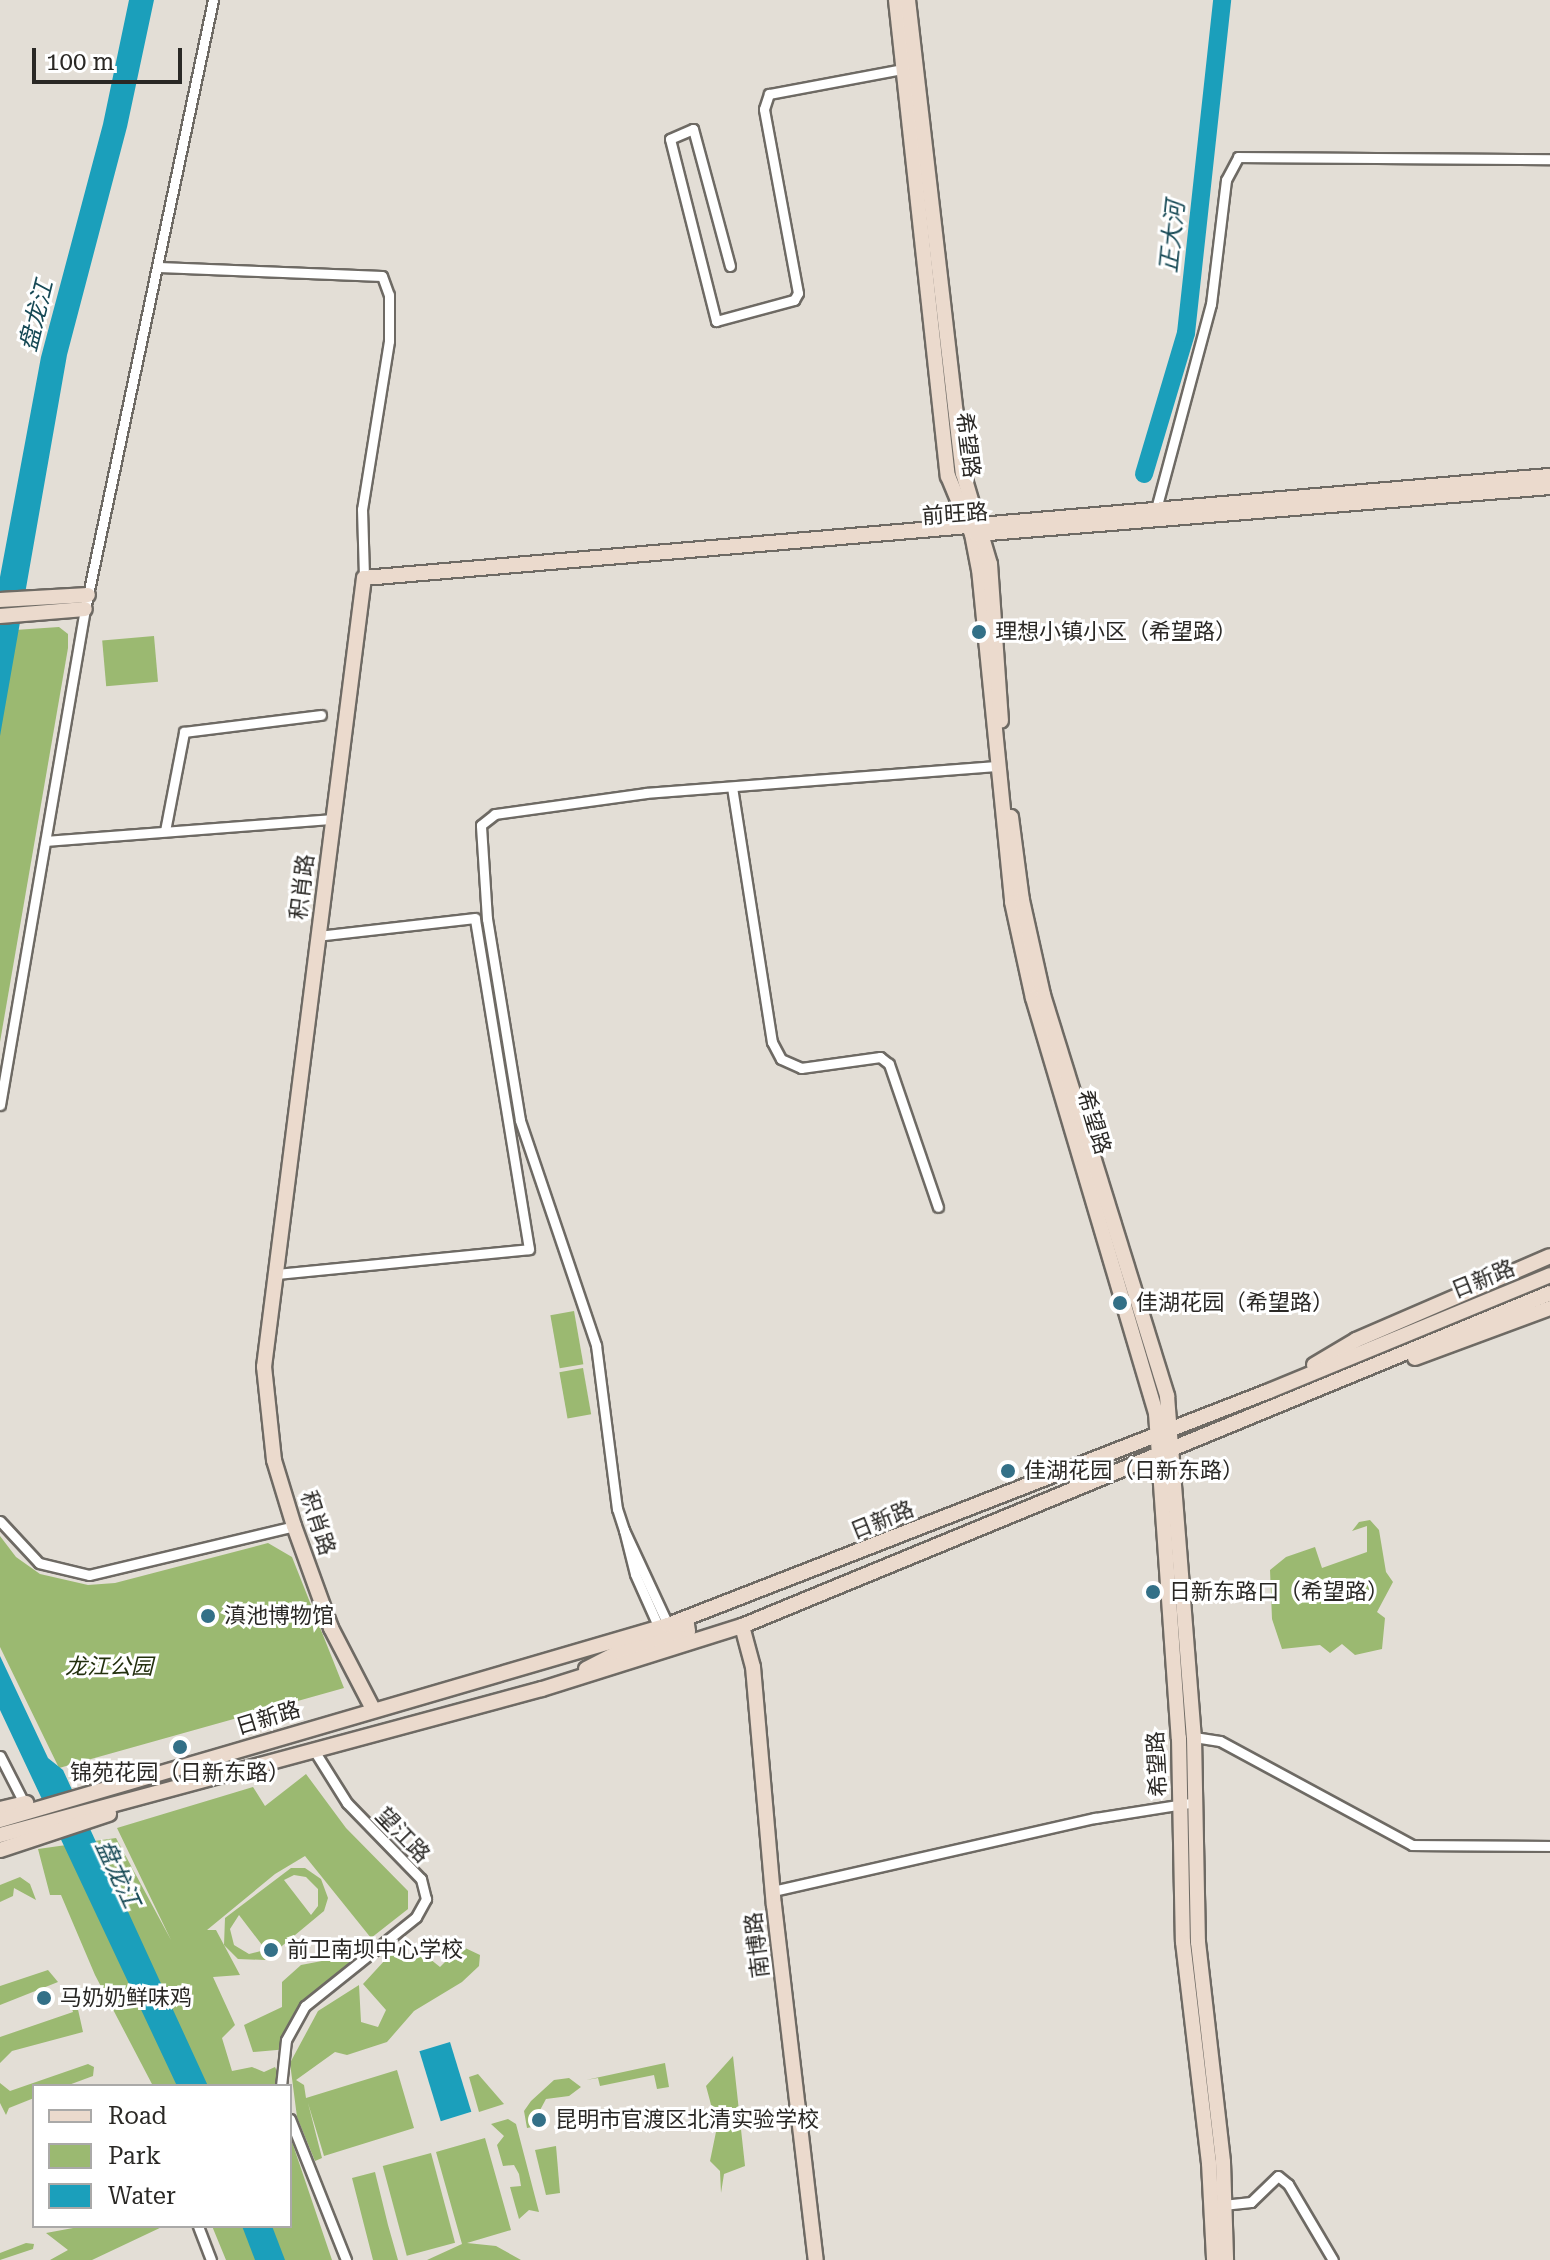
<!DOCTYPE html>
<html>
<head>
<meta charset="utf-8">
<style>
  body { margin:0 }
  #map { position:relative; width:1550px; height:2260px; overflow:hidden; background:#e3ded6; font-family:"Roboto Serif","Noto Sans SC",serif }
  div>[style] { position:absolute }
  [style*='--x'] { left:calc(var(--x)*1px); top:calc(var(--y)*1px); width:calc(var(--w)*1px); rotate:calc(var(--a)*1deg) }
  .green>* { inset:0; background:#9bb971; transform-origin:0 0 }
  .water>* { inset:0; background:#1b9fbb; transform-origin:0 0 }
  .river>* { height:18px; margin:-9px; padding:0 9px; transform-origin:9px; border-radius:9px; background:#1b9fbb }
  .roads { filter:drop-shadow(2px 0 #6e6a64) drop-shadow(-2px 0 #6e6a64) drop-shadow(0 2px #6e6a64) drop-shadow(0 -2px #6e6a64) }
  .street>* { height:9px; margin:-4.5px; padding:0 4.5px; transform-origin:4.5px; border-radius:4.5px; background:#fff }
  .secondary>* { height:14px; margin:-7px; padding:0 7px; transform-origin:7px; border-radius:7px; background:#ebdacd }
  .dots>* { width:22px; height:22px; translate:-50% -50%; box-sizing:border-box; border:4px solid #fff; border-radius:50% }
  span { translate:-50% -50%; white-space:nowrap; text-align:center; line-height:1.15; -webkit-text-stroke:6px #fff; paint-order:stroke }
  .street-label { font-size:22px; color:#2a2825 }
  .poi-label { font-size:22px; color:#2a2825 }
  .left { translate:0 -50%; text-align:left }
  .park-label { font-size:22px; color:#23300e; font-style:italic }
  .water-label { font-size:24px; color:#164955; font-style:italic }
  .legend { position:absolute; left:32px; top:2084px; width:260px; height:144px; box-sizing:border-box; background:#fff; border:2px solid #aaa9a8; margin:0; padding:10px 14px; list-style:none; font-size:24px; color:#2a2825 }
  .legend li { display:flex; align-items:center; gap:16px; height:40px }
  .legend b { width:40px; border:2px solid #aaa9a8 }
  .scale { position:absolute; left:32px; top:48px; width:150px; height:36px; box-sizing:border-box; border:4px solid #2a2825; border-top:0; padding-left:10px; font-size:24px; line-height:28px; white-space:nowrap; color:#2a2825; -webkit-text-stroke:6px #fff; paint-order:stroke }
</style>
</head>
<body>
<div id="map">
  <div class="green">
    <div style="clip-path:polygon(59px 627px,68px 634px,68px 648px,0 1042px,0 723px,15px 630px)"></div>
    <div style="left:154px;top:636px;width:46px;height:52px;rotate:85deg"></div>
    <div style="left:574px;top:1311px;width:54px;height:24px;rotate:80deg"></div>
    <div style="left:583px;top:1368px;width:47px;height:24px;rotate:80deg"></div>
    <div style="clip-path:polygon(1370px 1520px,1379px 1530px,1386px 1572px,1393px 1582px,1377px 1612px,1385px 1618px,1382px 1649px,1355px 1655px,1342px 1644px,1330px 1653px,1320px 1645px,1282px 1649px,1272px 1619px,1270px 1570px,1286px 1557px,1315px 1547px,1322px 1568px,1367px 1552px,1367px 1526px,1352px 1531px,1359px 1522px)"></div>
    <div style="clip-path:polygon(0 1536px,16px 1557px,40px 1574px,88px 1585px,115px 1583px,268px 1543px,292px 1557px,344px 1688px,59px 1768px,0 1647px)"></div>
    <div style="clip-path:polygon(306px 1774px,346px 1828px,408px 1891px,408px 1909px,371px 1938px,305px 1856px,275px 1874px,207px 1930px,216px 1930px,240px 1975px,213px 1977px,235px 2025px,222px 2038px,232px 2071px,252px 2067px,264px 2072px,275px 2067px,284px 2086px,153px 2086px,95px 1975px,61px 1895px,50px 1895px,38px 1849px,116px 1838px,171px 1940px,117px 1828px,253px 1787px,265px 1806px)"></div>
    <div style="clip-path:polygon(evenodd,291px 1868px,305px 1868px,321px 1879px,328px 1898px,324px 1911px,265px 1960px,238px 1959px,224px 1945px,225px 1918px,291px 1868px,294px 1875px,306px 1877px,318px 1889px,318px 1906px,311px 1915px,284px 1880px,294px 1875px,291px 1868px,239px 1915px,265px 1949px,265px 1950px,249px 1954px,234px 1945px,230px 1929px,239px 1915px)"></div>
    <div style="clip-path:polygon(20px 1877px,30px 1884px,36px 1900px,14px 1888px,13px 1896px,0 1902px,0 1885px)"></div>
    <div style="clip-path:polygon(351px 1946px,353px 1961px,299px 2006px,288px 2049px,253px 2052px,244px 2025px,282px 2007px,282px 1982px,301px 1965px,327px 1960px)"></div>
    <div style="clip-path:polygon(461px 1946px,480px 1955px,479px 1966px,462px 1982px,414px 2011px,387px 2042px,347px 2055px,335px 2052px,296px 2080px,304px 2085px,306px 2098px,397px 2070px,414px 2128px,324px 2156px,308px 2103px,322px 2158px,315px 2161px,297px 2117px,290px 2063px,318px 2011px,359px 1985px,361px 2022px,378px 2027px,386px 2010px,363px 1984px,386px 1959px,404px 1947px,409px 1957px,415px 1947px,440px 1967px)"></div>
    <div style="clip-path:polygon(48px 1970px,58px 1982px,0 2005px,0 1986px)"></div>
    <div style="clip-path:polygon(79px 1994px,88px 2003px,77px 2005px,83px 2032px,12px 2051px,0 2063px,0 2037px,73px 2012px,70px 2002px)"></div>
    <div style="clip-path:polygon(733px 2056px,745px 2166px,724px 2174px,721px 2193px,720px 2171px,710px 2161px,717px 2127px,706px 2086px)"></div>
    <div style="clip-path:polygon(665px 2063px,669px 2087px,657px 2089px,654px 2075px,600px 2086px,598px 2078px,586px 2080px)"></div>
    <div style="clip-path:polygon(88px 2064px,94px 2067px,93px 2076px,66px 2086px,34px 2086px,34px 2098px,9px 2108px,6px 2115px,0 2103px,0 2083px,10px 2091px)"></div>
    <div style="clip-path:polygon(478px 2074px,504px 2104px,479px 2112px,469px 2077px)"></div>
    <div style="clip-path:polygon(569px 2078px,581px 2087px,569px 2096px,546px 2099px,539px 2112px,542px 2125px,527px 2128px,524px 2111px,531px 2101px,554px 2080px)"></div>
    <div style="clip-path:polygon(508px 2119px,516px 2124px,539px 2212px,529px 2210px,519px 2219px,510px 2187px,521px 2186px,519px 2174px,514px 2165px,503px 2166px,497px 2145px,504px 2136px,491px 2124px)"></div>
    <div style="clip-path:polygon(290px 2136px,332px 2260px,226px 2260px,212px 2226px,290px 2226px)"></div>
    <div style="clip-path:polygon(485px 2138px,511px 2230px,467px 2243px,496px 2246px,521px 2260px,427px 2260px,462px 2244px,436px 2152px)"></div>
    <div style="clip-path:polygon(556px 2146px,560px 2193px,546px 2195px,535px 2150px)"></div>
    <div style="left:431px;top:2153px;width:93px;height:50px;rotate:75deg"></div>
    <div style="clip-path:polygon(375px 2172px,388px 2225px,398px 2260px,373px 2260px,352px 2178px)"></div>
    <div style="clip-path:polygon(84px 2226px,164px 2226px,92px 2260px,50px 2260px,68px 2250px,46px 2233px)"></div>
    <div style="clip-path:polygon(26px 2243px,34px 2244px,33px 2249px,0 2260px,0 2253px)"></div>
  </div>
  <div class="water">
    <div style="clip-path:polygon(129px 0,154px 0,127px 127px,67px 355px,0 736px,0 577px,41px 357px,103px 124px)"></div>
    <div style="clip-path:polygon(0 1656px,48px 1758px,63px 1770px,208px 2086px,177px 2086px,0 1710px)"></div>
    <div style="left:450px;top:2042px;width:73px;height:32px;rotate:73deg"></div>
    <div style="clip-path:polygon(242px 2226px,272px 2226px,285px 2260px,255px 2260px)"></div>
  </div>
  <div class="river">
    <div style="--x:1144;--y:474;--w:147;--a:-73.4"></div>
    <div style="--x:1186;--y:333;--w:335;--a:-83.8"></div>
  </div>
  <div class="roads">
    <div class="street">
      <div style="--x:730;--y:266;--w:142;--a:-105.1"></div>
      <div style="--x:693;--y:129;--w:25;--a:157"></div>
      <div style="--x:670;--y:139;--w:188;--a:75.8"></div>
      <div style="--x:716;--y:321;--w:81;--a:-15.1"></div>
      <div style="--x:794;--y:300;--w:8;--a:-60"></div>
      <div style="--x:798;--y:293;--w:187;--a:-100.5"></div>
      <div style="--x:764;--y:109;--w:16;--a:-72"></div>
      <div style="--x:769;--y:94;--w:136;--a:-10.6"></div>
      <div style="--x:159;--y:267;--w:223;--a:2.3"></div>
      <div style="--x:382;--y:276;--w:20;--a:70"></div>
      <div style="--x:389;--y:295;--w:46;--a:90"></div>
      <div style="--x:389;--y:341;--w:170;--a:99.1"></div>
      <div style="--x:362;--y:509;--w:69;--a:88.3"></div>
      <div style="--x:1156;--y:509;--w:212;--a:-75"></div>
      <div style="--x:1211;--y:304;--w:125;--a:-83.1"></div>
      <div style="--x:1226;--y:180;--w:26;--a:-62"></div>
      <div style="--x:1238;--y:157;--w:312;--a:0.4"></div>
      <div style="--x:732;--y:787;--w:258;--a:81.1"></div>
      <div style="--x:772;--y:1042;--w:19;--a:62"></div>
      <div style="--x:781;--y:1059;--w:22;--a:24"></div>
      <div style="--x:801;--y:1068;--w:80;--a:-7.9"></div>
      <div style="--x:880;--y:1057;--w:11;--a:38"></div>
      <div style="--x:889;--y:1064;--w:151;--a:71.1"></div>
      <div style="--x:165;--y:831;--w:101;--a:-79.1"></div>
      <div style="--x:184;--y:732;--w:138;--a:-7.1"></div>
      <div style="--x:46;--y:841;--w:287;--a:-4.4"></div>
      <div style="--x:0;--y:1105;--w:503;--a:-80.28"></div>
      <div style="--x:85;--y:609;--w:622;--a:-78.13"></div>
      <div style="--x:276;--y:1274;--w:254;--a:-5.6"></div>
      <div style="--x:529;--y:1249;--w:335;--a:-99.3"></div>
      <div style="--x:475;--y:918;--w:158;--a:173.5"></div>
      <div style="--x:0;--y:1521;--w:57;--a:47.1"></div>
      <div style="--x:39;--y:1563;--w:51;--a:13.5"></div>
      <div style="--x:89;--y:1575;--w:211;--a:-13.4"></div>
      <div style="--x:624;--y:1530;--w:22;--a:-108"></div>
      <div style="--x:617;--y:1509;--w:165;--a:-97.3"></div>
      <div style="--x:596;--y:1345;--w:237;--a:-108.7"></div>
      <div style="--x:520;--y:1120;--w:204;--a:-99.3"></div>
      <div style="--x:487;--y:919;--w:94;--a:-93.7"></div>
      <div style="--x:481;--y:825;--w:18;--a:-38"></div>
      <div style="--x:495;--y:814;--w:152;--a:-7.9"></div>
      <div style="--x:646;--y:793;--w:350;--a:-4.4"></div>
      <div style="--x:659;--y:1628;--w:59;--a:-114"></div>
      <div style="--x:635;--y:1574;--w:45;--a:-104"></div>
      <div style="--x:624;--y:1530;--w:105;--a:65.1"></div>
      <div style="--x:1194;--y:1737;--w:26;--a:9"></div>
      <div style="--x:1220;--y:1741;--w:218;--a:28.4"></div>
      <div style="--x:1412;--y:1845;--w:138;--a:0.4"></div>
      <div style="--x:0;--y:1756;--w:53;--a:62.9"></div>
      <div style="--x:773;--y:1891;--w:330;--a:-12.8"></div>
      <div style="--x:1095;--y:1818;--w:102;--a:-9"></div>
      <div style="--x:281;--y:2086;--w:46;--a:-83.8"></div>
      <div style="--x:286;--y:2040;--w:39;--a:-61"></div>
      <div style="--x:305;--y:2006;--w:142;--a:-38.7"></div>
      <div style="--x:416;--y:1917;--w:21;--a:-61"></div>
      <div style="--x:426;--y:1899;--w:21;--a:-104"></div>
      <div style="--x:421;--y:1879;--w:106;--a:-134.2"></div>
      <div style="--x:347;--y:1803;--w:60;--a:-122.1"></div>
      <div style="--x:290;--y:2119;--w:152;--a:68.3"></div>
      <div style="--x:1223;--y:2205;--w:28;--a:-6"></div>
      <div style="--x:1251;--y:2202;--w:37;--a:-44"></div>
      <div style="--x:1278;--y:2176;--w:13;--a:39"></div>
      <div style="--x:1288;--y:2184;--w:88;--a:59.4"></div>
      <div style="--x:198;--y:2226;--w:36;--a:69"></div>
    </div>
    <div class="secondary">
      <div style="--x:896;--y:0;--w:479;--a:83.8"></div>
      <div style="--x:948;--y:476;--w:63;--a:67.5"></div>
      <div style="--x:972;--y:534;--w:36;--a:79"></div>
      <div style="--x:979;--y:569;--w:335;--a:84.3"></div>
      <div style="--x:1012;--y:902;--w:98;--a:77.7"></div>
      <div style="--x:1033;--y:998;--w:433;--a:73.5"></div>
      <div style="--x:1156;--y:1413;--w:326;--a:86"></div>
      <div style="--x:1179;--y:1738;--w:204;--a:88.9"></div>
      <div style="--x:1183;--y:1942;--w:223;--a:83.3"></div>
      <div style="--x:1209;--y:2163;--w:97;--a:87"></div>
      <div style="--x:908;--y:0;--w:476;--a:83.4"></div>
      <div style="--x:963;--y:473;--w:95;--a:73.5"></div>
      <div style="--x:990;--y:564;--w:157;--a:86"></div>
      <div style="--x:976;--y:534;--w:576;--a:-4.68"></div>
      <div style="--x:0;--y:600;--w:88;--a:-3.3"></div>
      <div style="--x:0;--y:616;--w:85;--a:-4.7"></div>
      <div style="--x:1011;--y:817;--w:84;--a:82.5"></div>
      <div style="--x:1022;--y:900;--w:97;--a:77.5"></div>
      <div style="--x:1043;--y:995;--w:420;--a:72.8"></div>
      <div style="--x:1167;--y:1396;--w:342;--a:85.5"></div>
      <div style="--x:1194;--y:1737;--w:205;--a:88.9"></div>
      <div style="--x:1198;--y:1942;--w:221;--a:83.5"></div>
      <div style="--x:1223;--y:2162;--w:98;--a:88.2"></div>
      <div style="--x:1415;--y:1358;--w:144;--a:-20.3"></div>
      <div style="--x:1314;--y:1365;--w:49;--a:-30.8"></div>
      <div style="--x:1356;--y:1340;--w:211;--a:-23.4"></div>
      <div style="--x:742;--y:1626;--w:42;--a:75"></div>
      <div style="--x:753;--y:1667;--w:239;--a:85"></div>
      <div style="--x:774;--y:1905;--w:357;--a:83.3"></div>
      <div style="--x:586;--y:1669;--w:35;--a:-27"></div>
      <div style="--x:617;--y:1653;--w:74;--a:-17.2"></div>
      <div style="--x:688;--y:1631;--w:6;--a:-99"></div>
      <div style="--x:687;--y:1625;--w:12;--a:-171"></div>
      <div style="--x:373;--y:1709;--w:91;--a:-117.4"></div>
      <div style="--x:331;--y:1628;--w:109;--a:-109.9"></div>
      <div style="--x:294;--y:1526;--w:69;--a:-106.9"></div>
      <div style="--x:274;--y:1460;--w:94;--a:-96.1"></div>
      <div style="--x:264;--y:1367;--w:795;--a:-82.78"></div>
      <div style="--x:364;--y:578;--w:1190;--a:-4.92"></div>
      <div style="--x:0;--y:1809;--w:27;--a:-13"></div>
      <div style="--x:0;--y:1820;--w:696;--a:-16.27"></div>
      <div style="--x:668;--y:1625;--w:645;--a:-21.27"></div>
      <div style="--x:1269;--y:1391;--w:304;--a:-22.4"></div>
      <div style="--x:0;--y:1835;--w:561;--a:-15.08"></div>
      <div style="--x:542;--y:1689;--w:210;--a:-17.5"></div>
      <div style="--x:742;--y:1626;--w:874;--a:-22.4"></div>
      <div style="--x:0;--y:1850;--w:115;--a:-18.3"></div>
    </div>
  </div>
  <div class="dots">
    <div style="left:979px;top:632px;background:#337087"></div>
    <div style="left:1120px;top:1303px;background:#337087"></div>
    <div style="left:1008px;top:1471px;background:#337087"></div>
    <div style="left:1153px;top:1592px;background:#337087"></div>
    <div style="left:208px;top:1616px;background:#337087"></div>
    <div style="left:180px;top:1747px;background:#337087"></div>
    <div style="left:271px;top:1950px;background:#337087"></div>
    <div style="left:44px;top:1998px;background:#337087"></div>
    <div style="left:539px;top:2120px;background:#337087"></div>
  </div>
  <div class="street-label">
    <span style="left:968px;top:445px;rotate:83deg">希望路</span>
    <span style="left:955px;top:514px;rotate:-4deg">前旺路</span>
    <span style="left:302px;top:887px;rotate:-83deg">积肖路</span>
    <span style="left:1094px;top:1122px;rotate:73deg">希望路</span>
    <span style="left:1483px;top:1279px;rotate:-22deg">日新路</span>
    <span style="left:882px;top:1520px;rotate:-22deg">日新路</span>
    <span style="left:318px;top:1523px;rotate:72deg">积肖路</span>
    <span style="left:268px;top:1718px;rotate:-17deg">日新路</span>
    <span style="left:1157px;top:1764px;rotate:-93deg">希望路</span>
    <span style="left:403px;top:1835px;rotate:46deg">望江路</span>
    <span style="left:757px;top:1945px;rotate:-97deg">南博路</span>
  </div>
  <div class="poi-label">
    <span class="left" style="left:995px;top:632px">理想小镇小区（希望路）</span>
    <span class="left" style="left:1136px;top:1303px">佳湖花园（希望路）</span>
    <span class="left" style="left:1024px;top:1471px">佳湖花园（日新东路）</span>
    <span class="left" style="left:1169px;top:1592px">日新东路口（希望路）</span>
    <span class="left" style="left:224px;top:1616px">滇池博物馆</span>
    <span style="left:180px;top:1773px">锦苑花园（日新东路）</span>
    <span class="left" style="left:287px;top:1950px">前卫南坝中心学校</span>
    <span class="left" style="left:60px;top:1998px">马奶奶鲜味鸡</span>
    <span class="left" style="left:555px;top:2120px">昆明市官渡区北清实验学校</span>
  </div>
  <div class="park-label">
    <span style="left:109px;top:1667px">龙江公园</span>
  </div>
  <div class="water-label">
    <span style="left:1173px;top:237px;rotate:-84deg">正大河</span>
    <span style="left:37px;top:316px;rotate:-76deg">盘龙江</span>
    <span style="left:117px;top:1874px;rotate:65deg">盘龙江</span>
  </div>
  <ul class="legend">
  <li><b style="height:10px;background:#ebdacd"></b>Road</li>
  <li><b style="height:22px;background:#9bb971"></b>Park</li>
  <li><b style="height:22px;background:#1b9fbb"></b>Water</li>
  </ul>
  <div class="scale">100 m</div>
</div>
</body>
</html>
